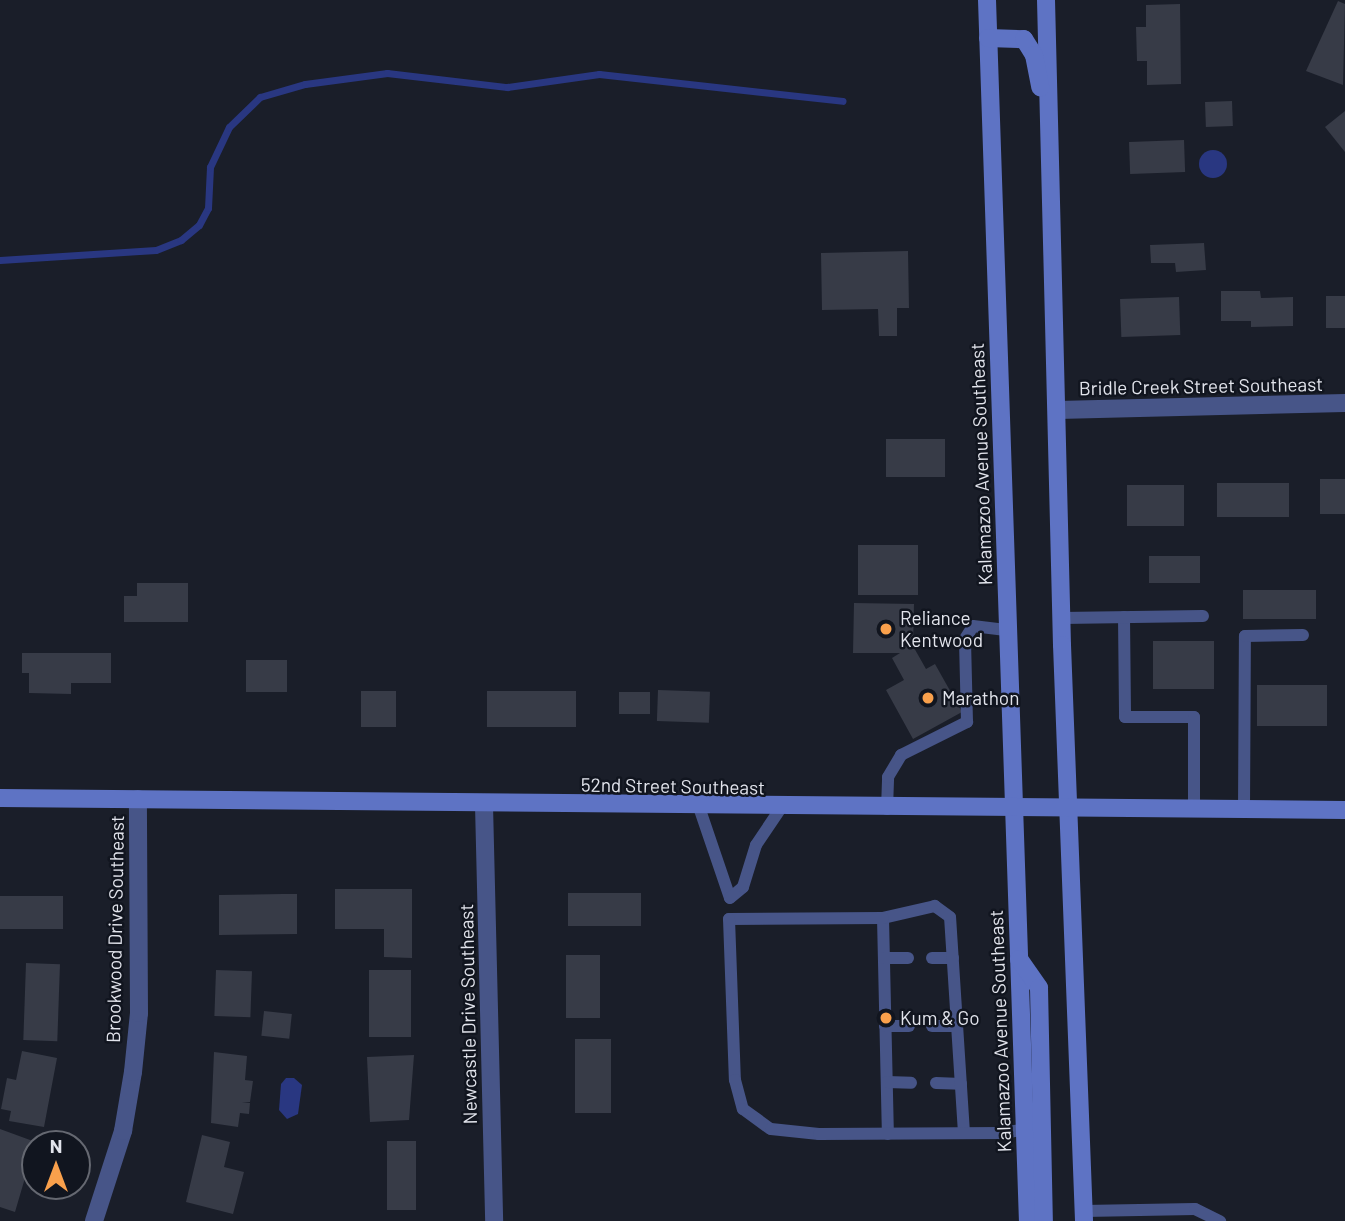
<!DOCTYPE html>
<html>
<head>
<meta charset="utf-8">
<style>
  body { margin:0 }
  #map { position:relative; width:1345px; height:1221px; overflow:hidden; background:#1a1e29; font-family:Barlow,sans-serif }
  div>[style] { position:absolute }
  [style*='--x'] { left:calc(var(--x)*1px); top:calc(var(--y)*1px); width:calc(var(--w)*1px); rotate:calc(var(--a)*1deg) }
  .water>* { inset:0; background:#293781 }
  .round { border-radius:50% }
  .stream>* { height:7px; margin:-3.5px; padding:0 3.5px; transform-origin:3.5px; border-radius:3.5px; background:#293781 }
  .building>* { inset:0; background:#373b47; transform-origin:0 0 }
  .lane>* { height:12px; margin:-6px; padding:0 6px; transform-origin:6px; border-radius:6px; background:#475588 }
  .street>* { height:18px; margin:-9px; padding:0 9px; transform-origin:9px; border-radius:9px; background:#475588 }
  .secondary>* { height:18px; margin:-9px; padding:0 9px; transform-origin:9px; border-radius:9px; background:#5e73c4 }
  .dots>* { width:19px; height:19px; translate:-50% -50%; box-sizing:border-box; border:4px solid #11151f; border-radius:50% }
  span { translate:-50% -50%; white-space:nowrap; text-align:center; line-height:1.15; -webkit-text-stroke:5px #11151f; paint-order:stroke }
  .street-label { font-size:19px; color:#e2e4ec }
  .poi-label { font-size:19px; color:#e2e4ec }
  .left { translate:0 -50%; text-align:left }
  .north { position:absolute; left:21px; top:1130px; width:70px; height:70px; box-sizing:border-box; background:#11151f; border:2px solid #656871; border-radius:50%; rotate:0deg; font-size:19px; font-weight:700; line-height:28px; text-align:center; color:#e2e4ec }
  .north::after { content:''; display:block; margin:auto; width:24px; height:32px; background:#f9a04c; clip-path:polygon(50% 0,100% 100%,50% 72%,0 100%) }
</style>
</head>
<body>
<div id="map">
  <div class="water">
    <div class="round" style="left:1199px;top:150px;width:28px;height:28px"></div>
    <div style="clip-path:polygon(286px 1078px,294px 1078px,302px 1085px,298px 1114px,287px 1119px,279px 1110px,281px 1084px)"></div>
  </div>
  <div class="stream">
    <div style="--x:0;--y:260;--w:156;--a:-3.7"></div>
    <div style="--x:156;--y:250;--w:27;--a:-22"></div>
    <div style="--x:181;--y:240;--w:23;--a:-40"></div>
    <div style="--x:199;--y:225;--w:19;--a:-62"></div>
    <div style="--x:208;--y:208;--w:41;--a:-87.2"></div>
    <div style="--x:210;--y:167;--w:44;--a:-64.6"></div>
    <div style="--x:229;--y:127;--w:43;--a:-44.1"></div>
    <div style="--x:260;--y:97;--w:47;--a:-16.1"></div>
    <div style="--x:305;--y:84;--w:83;--a:-7.6"></div>
    <div style="--x:387;--y:73;--w:121;--a:6.7"></div>
    <div style="--x:507;--y:87;--w:93;--a:-8"></div>
    <div style="--x:599;--y:74;--w:245;--a:6.3"></div>
  </div>
  <div class="building">
    <div style="clip-path:polygon(1338px 1px,1345px 4px,1343px 85px,1306px 71px)"></div>
    <div style="clip-path:polygon(1180px 4px,1181px 84px,1147px 85px,1147px 61px,1137px 61px,1136px 27px,1146px 27px,1146px 5px)"></div>
    <div style="left:1232px;top:101px;width:25px;height:27px;rotate:88deg"></div>
    <div style="clip-path:polygon(1345px 111px,1345px 152px,1325px 127px)"></div>
    <div style="left:1184px;top:140px;width:32px;height:55px;rotate:88deg"></div>
    <div style="clip-path:polygon(1204px 243px,1206px 270px,1176px 272px,1175px 263px,1151px 263px,1150px 245px)"></div>
    <div style="clip-path:polygon(908px 251px,909px 308px,897px 308px,897px 336px,879px 336px,878px 309px,822px 310px,821px 253px)"></div>
    <div style="clip-path:polygon(1221px 291px,1260px 291px,1261px 298px,1293px 297px,1293px 326px,1251px 327px,1251px 321px,1221px 321px)"></div>
    <div style="left:1345px;top:296px;width:32px;height:19px;rotate:90deg"></div>
    <div style="left:1179px;top:297px;width:38px;height:59px;rotate:88deg"></div>
    <div style="left:886px;top:439px;width:59px;height:38px"></div>
    <div style="left:1320px;top:479px;width:25px;height:35px"></div>
    <div style="left:1289px;top:483px;width:34px;height:72px;rotate:90deg"></div>
    <div style="left:1127px;top:485px;width:57px;height:41px"></div>
    <div style="left:858px;top:545px;width:60px;height:50px"></div>
    <div style="left:1149px;top:556px;width:51px;height:27px"></div>
    <div style="clip-path:polygon(137px 583px,188px 583px,188px 622px,124px 622px,124px 596px,137px 596px)"></div>
    <div style="left:1243px;top:590px;width:73px;height:29px"></div>
    <div style="clip-path:polygon(854px 603px,914px 604px,913px 646px,926px 669px,935px 664px,962px 712px,913px 739px,886px 690px,904px 680px,892px 658px,900px 653px,853px 653px)"></div>
    <div style="left:1153px;top:641px;width:61px;height:48px"></div>
    <div style="clip-path:polygon(22px 653px,111px 653px,111px 683px,71px 683px,71px 694px,29px 693px,29px 673px,22px 673px)"></div>
    <div style="left:246px;top:660px;width:41px;height:32px"></div>
    <div style="left:1257px;top:685px;width:70px;height:41px"></div>
    <div style="left:658px;top:690px;width:52px;height:31px;rotate:2deg"></div>
    <div style="left:361px;top:691px;width:35px;height:36px"></div>
    <div style="left:487px;top:691px;width:89px;height:36px"></div>
    <div style="left:619px;top:692px;width:31px;height:22px"></div>
    <div style="clip-path:polygon(335px 889px,412px 889px,412px 958px,384px 957px,384px 929px,335px 929px)"></div>
    <div style="left:568px;top:893px;width:73px;height:33px"></div>
    <div style="clip-path:polygon(283px 894px,297px 894px,297px 934px,219px 935px,219px 895px)"></div>
    <div style="left:0;top:896px;width:63px;height:33px"></div>
    <div style="left:566px;top:955px;width:34px;height:63px"></div>
    <div style="left:26px;top:963px;width:34px;height:77px;rotate:2deg"></div>
    <div style="left:216px;top:970px;width:36px;height:46px;rotate:2deg"></div>
    <div style="left:369px;top:970px;width:42px;height:67px"></div>
    <div style="left:264px;top:1011px;width:28px;height:25px;rotate:6deg"></div>
    <div style="left:575px;top:1039px;width:36px;height:74px"></div>
    <div style="clip-path:polygon(22px 1051px,57px 1058px,44px 1127px,9px 1121px,11px 1111px,1px 1109px,7px 1078px,16px 1080px)"></div>
    <div style="clip-path:polygon(214px 1052px,247px 1056px,245px 1080px,253px 1081px,250px 1102px,242px 1103px,250px 1103px,249px 1114px,240px 1113px,238px 1127px,211px 1123px)"></div>
    <div style="clip-path:polygon(414px 1055px,409px 1120px,370px 1122px,367px 1057px)"></div>
    <div style="clip-path:polygon(0 1129px,41px 1144px,35px 1144px,15px 1212px,0 1207px)"></div>
    <div style="clip-path:polygon(202px 1135px,230px 1142px,224px 1167px,244px 1172px,233px 1214px,186px 1202px)"></div>
    <div style="left:387px;top:1141px;width:29px;height:69px"></div>
  </div>
  <div class="lane">
    <div style="--x:1124;--y:617;--w:100;--a:89.4"></div>
    <div style="--x:1125;--y:717;--w:69;--a:0"></div>
    <div style="--x:1194;--y:717;--w:93;--a:90"></div>
    <div style="--x:1062;--y:618;--w:141;--a:-0.8"></div>
    <div style="--x:699;--y:807;--w:96;--a:71.2"></div>
    <div style="--x:730;--y:898;--w:17;--a:-40"></div>
    <div style="--x:743;--y:887;--w:44;--a:-72.8"></div>
    <div style="--x:756;--y:845;--w:45;--a:-56"></div>
    <div style="--x:887;--y:809;--w:32;--a:-88"></div>
    <div style="--x:888;--y:777;--w:26;--a:-59"></div>
    <div style="--x:901;--y:755;--w:74;--a:-26.6"></div>
    <div style="--x:967;--y:722;--w:83;--a:-91.4"></div>
    <div style="--x:965;--y:639;--w:15;--a:-58"></div>
    <div style="--x:973;--y:626;--w:35;--a:7"></div>
    <div style="--x:1244;--y:810;--w:174;--a:-89.7"></div>
    <div style="--x:1245;--y:636;--w:58;--a:-1"></div>
    <div style="--x:883;--y:918;--w:216;--a:88.7"></div>
    <div style="--x:884;--y:958;--w:24;--a:0"></div>
    <div style="--x:932;--y:958;--w:21;--a:0"></div>
    <div style="--x:885;--y:1026;--w:24;--a:0"></div>
    <div style="--x:932;--y:1026;--w:25;--a:0"></div>
    <div style="--x:887;--y:1082;--w:24;--a:2"></div>
    <div style="--x:936;--y:1083;--w:25;--a:2"></div>
    <div style="--x:964;--y:1133;--w:216;--a:-93.7"></div>
    <div style="--x:950;--y:917;--w:19;--a:-144"></div>
    <div style="--x:935;--y:906;--w:53;--a:167"></div>
    <div style="--x:883;--y:918;--w:154;--a:179.6"></div>
    <div style="--x:729;--y:919;--w:161;--a:87.9"></div>
    <div style="--x:735;--y:1080;--w:30;--a:75"></div>
    <div style="--x:743;--y:1109;--w:34;--a:36"></div>
    <div style="--x:771;--y:1129;--w:48;--a:5.9"></div>
    <div style="--x:819;--y:1134;--w:185;--a:-0.3"></div>
    <div style="--x:1004;--y:1133;--w:21;--a:-11"></div>
    <div style="--x:1084;--y:1211;--w:111;--a:-1"></div>
    <div style="--x:1195;--y:1209;--w:28;--a:26"></div>
  </div>
  <div class="street">
    <div style="--x:1058;--y:410;--w:287;--a:-1.4"></div>
    <div style="--x:484;--y:805;--w:416;--a:88.6"></div>
    <div style="--x:94;--y:1221;--w:95;--a:-72.1"></div>
    <div style="--x:123;--y:1131;--w:60;--a:-80.4"></div>
    <div style="--x:133;--y:1072;--w:59;--a:-84.2"></div>
    <div style="--x:139;--y:1013;--w:214;--a:-90.3"></div>
  </div>
  <div class="secondary">
    <div style="--x:987;--y:0;--w:1222;--a:88.08"></div>
    <div style="--x:1046;--y:0;--w:645;--a:88.58"></div>
    <div style="--x:1062;--y:645;--w:576;--a:87.81"></div>
    <div style="--x:988;--y:38;--w:36;--a:2"></div>
    <div style="--x:1024;--y:39;--w:19;--a:58"></div>
    <div style="--x:1034;--y:55;--w:33;--a:79"></div>
    <div style="--x:0;--y:798;--w:1345;--a:0.51"></div>
    <div style="--x:1019;--y:959;--w:35;--a:55"></div>
    <div style="--x:1039;--y:988;--w:233;--a:88.8"></div>
  </div>
  <div class="dots">
    <div style="left:886px;top:629px;background:#f9a04c"></div>
    <div style="left:928px;top:698px;background:#f9a04c"></div>
    <div style="left:886px;top:1018px;background:#f9a04c"></div>
  </div>
  <div class="street-label">
    <span style="left:1201px;top:386px;rotate:-1deg">Bridle Creek Street Southeast</span>
    <span style="left:981px;top:464px;rotate:-92deg">Kalamazoo Avenue Southeast</span>
    <span style="left:673px;top:786px;rotate:1deg">52nd Street Southeast</span>
    <span style="left:115px;top:929px;rotate:-89deg">Brookwood Drive Southeast</span>
    <span style="left:468px;top:1014px;rotate:-91deg">Newcastle Drive Southeast</span>
    <span style="left:1000px;top:1031px;rotate:-92deg">Kalamazoo Avenue Southeast</span>
  </div>
  <div class="poi-label">
    <span class="left" style="left:900px;top:629px">Reliance<br>Kentwood</span>
    <span class="left" style="left:942px;top:698px">Marathon</span>
    <span class="left" style="left:900px;top:1018px">Kum &amp; Go</span>
  </div>
  <div class="north">N</div>
</div>
</body>
</html>
